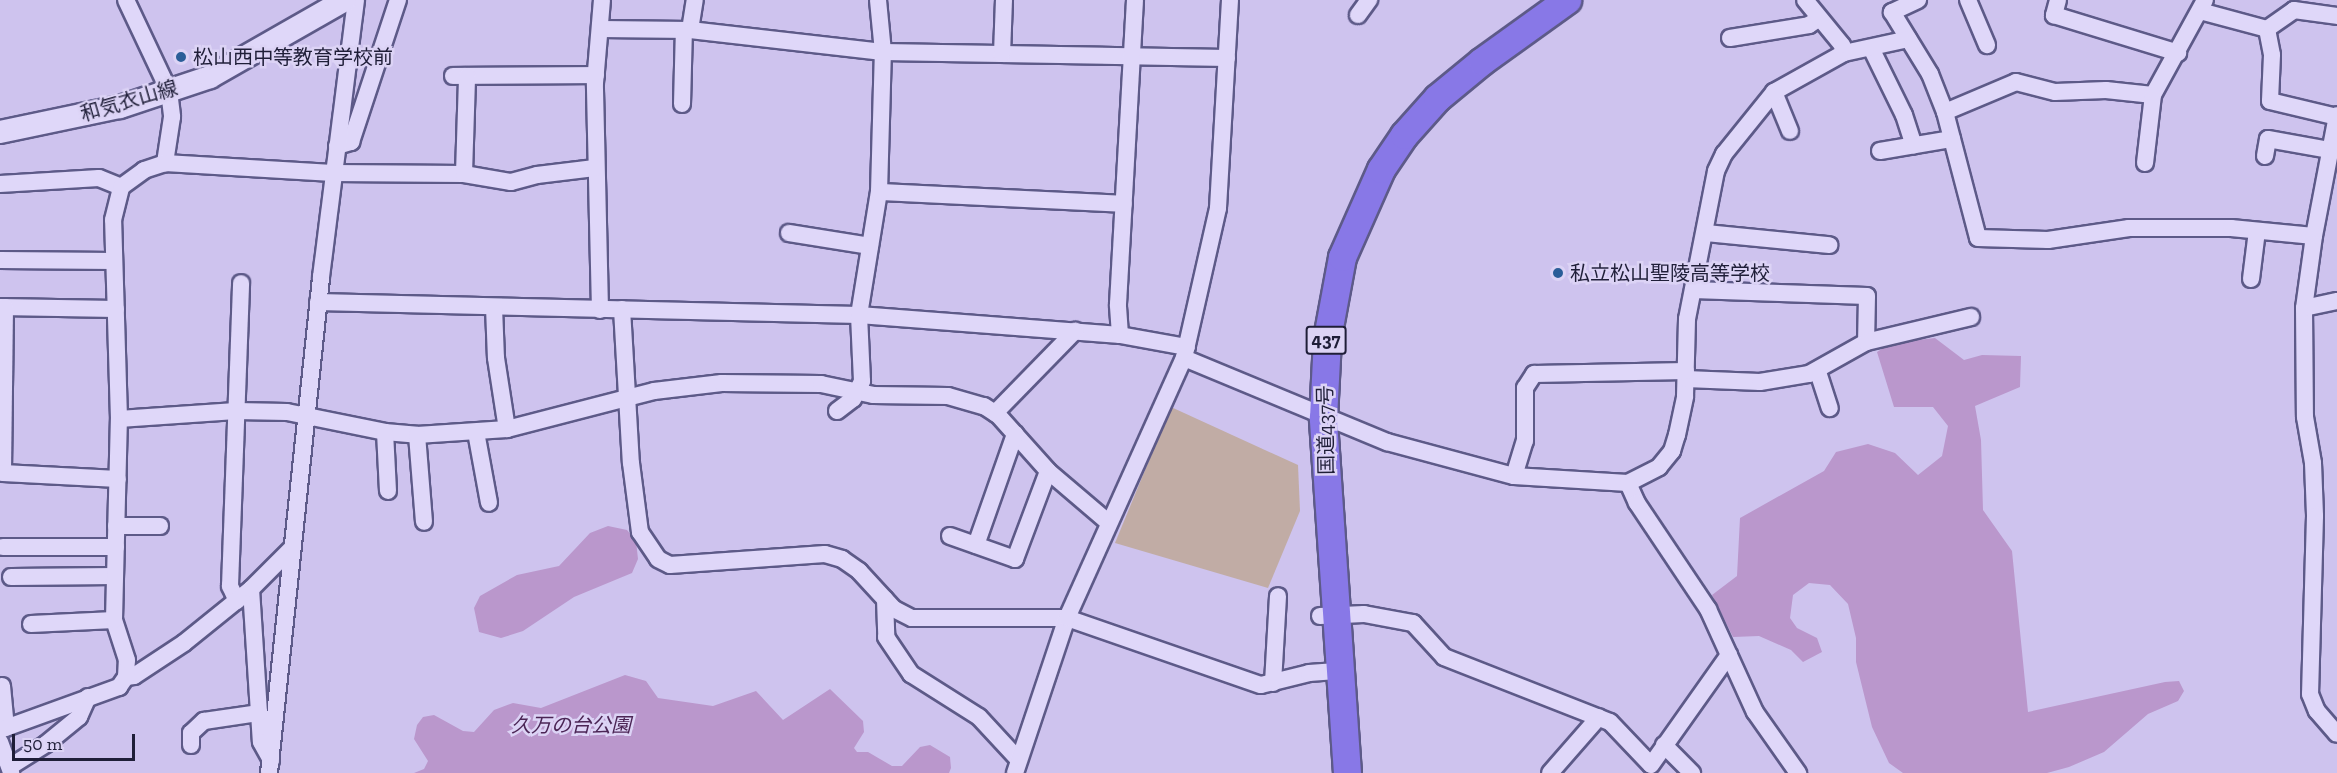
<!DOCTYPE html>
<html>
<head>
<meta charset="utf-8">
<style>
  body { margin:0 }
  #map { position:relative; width:2337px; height:773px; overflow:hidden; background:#cec3ee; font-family:"Zilla Slab","Noto Sans JP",serif }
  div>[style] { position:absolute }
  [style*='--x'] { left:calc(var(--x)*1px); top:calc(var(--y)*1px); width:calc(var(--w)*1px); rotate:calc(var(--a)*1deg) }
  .green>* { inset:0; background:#ba97cc }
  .water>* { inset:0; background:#c1aca5 }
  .roads { filter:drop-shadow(2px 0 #5d5a88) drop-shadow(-2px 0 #5d5a88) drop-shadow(0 2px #5d5a88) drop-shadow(0 -2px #5d5a88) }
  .minor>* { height:16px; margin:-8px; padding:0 8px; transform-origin:8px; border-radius:8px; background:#dfd7f9 }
  .secondary>* { height:22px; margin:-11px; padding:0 11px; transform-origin:11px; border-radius:11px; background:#dfd7f9 }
  .trunk>* { height:27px; margin:-13.5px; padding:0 13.5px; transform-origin:13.5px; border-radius:13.5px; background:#8878e7 }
  .dots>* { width:16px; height:16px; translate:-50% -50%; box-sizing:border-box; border:3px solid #dcd3f5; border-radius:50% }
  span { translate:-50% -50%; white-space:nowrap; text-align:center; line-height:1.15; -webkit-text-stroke:5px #dcd3f5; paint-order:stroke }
  .shield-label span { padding:2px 4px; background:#dcd3f5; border:2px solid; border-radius:4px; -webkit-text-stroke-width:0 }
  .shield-label { font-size:18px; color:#1f1e38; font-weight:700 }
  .poi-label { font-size:20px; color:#1f1e38 }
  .left { translate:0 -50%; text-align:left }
  .street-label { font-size:20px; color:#1f1e38 }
  .park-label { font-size:20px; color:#4b2555; font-style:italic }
  .scale { position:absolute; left:12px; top:734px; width:123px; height:27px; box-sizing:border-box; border:3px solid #1f1e38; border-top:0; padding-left:8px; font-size:18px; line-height:21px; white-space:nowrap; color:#1f1e38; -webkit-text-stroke:4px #dcd3f5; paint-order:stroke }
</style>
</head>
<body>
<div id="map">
  <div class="green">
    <div style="clip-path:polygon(1935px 338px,1964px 360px,1982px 355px,2021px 356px,2020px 387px,1975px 406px,1981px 440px,1983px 510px,2012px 551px,2028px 712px,2165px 682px,2179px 681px,2184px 691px,2178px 701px,2148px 714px,2104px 752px,2069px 767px,2047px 773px,1903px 773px,1889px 763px,1872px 727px,1856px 662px,1856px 638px,1848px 604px,1830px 585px,1809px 583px,1793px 595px,1790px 618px,1797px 628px,1817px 638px,1822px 652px,1803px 662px,1791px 650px,1759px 636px,1733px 637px,1712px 595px,1737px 576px,1740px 518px,1824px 471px,1836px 452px,1868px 444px,1895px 453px,1918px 475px,1942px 456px,1948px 426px,1933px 407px,1894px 407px,1877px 352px,1891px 343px)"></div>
    <div style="clip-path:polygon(608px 526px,627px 530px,636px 541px,638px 559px,632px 573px,574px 597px,523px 631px,501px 638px,479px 632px,474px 608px,480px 596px,517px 575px,559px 566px,590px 533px)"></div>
    <div style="clip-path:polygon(625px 675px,646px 681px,658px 698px,713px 706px,756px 691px,783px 720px,830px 689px,863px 721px,864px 732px,854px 748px,857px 752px,868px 752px,892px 766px,902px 766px,920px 747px,930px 745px,950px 757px,951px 768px,949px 773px,414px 773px,424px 769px,428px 761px,414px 739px,417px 725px,423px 717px,434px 715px,463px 731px,474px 732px,494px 710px,513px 703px,541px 708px)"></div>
  </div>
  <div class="water">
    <div style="clip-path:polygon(1171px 407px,1298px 465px,1300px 511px,1268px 588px,1115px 543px)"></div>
  </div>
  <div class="roads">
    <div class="minor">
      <div style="--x:126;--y:0;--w:101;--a:64.7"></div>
      <div style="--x:169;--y:91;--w:26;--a:83"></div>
      <div style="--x:172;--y:117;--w:47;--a:98.7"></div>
      <div style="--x:1918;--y:0;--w:29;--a:155"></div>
      <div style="--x:1892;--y:12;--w:73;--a:58.5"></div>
      <div style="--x:1930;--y:74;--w:41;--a:68.5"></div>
      <div style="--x:1945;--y:112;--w:130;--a:75.3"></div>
      <div style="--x:1978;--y:238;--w:70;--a:1.6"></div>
      <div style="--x:2048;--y:240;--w:82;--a:-8.4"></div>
      <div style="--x:2129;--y:228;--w:102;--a:0"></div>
      <div style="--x:2231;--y:228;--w:83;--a:5.5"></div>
      <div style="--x:2314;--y:236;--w:73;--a:97.9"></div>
      <div style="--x:2304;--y:308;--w:109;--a:89.5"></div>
      <div style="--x:2305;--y:417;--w:47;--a:80.1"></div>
      <div style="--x:2313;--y:463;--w:53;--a:87.8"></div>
      <div style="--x:2315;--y:516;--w:178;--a:91.6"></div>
      <div style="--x:2310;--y:694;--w:18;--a:68"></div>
      <div style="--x:2317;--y:711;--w:30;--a:49"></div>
      <div style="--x:1968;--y:0;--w:49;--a:67.1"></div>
      <div style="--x:2058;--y:0;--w:16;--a:105"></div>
      <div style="--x:2054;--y:15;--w:130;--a:17"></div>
      <div style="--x:2200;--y:11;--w:69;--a:15"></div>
      <div style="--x:2267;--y:29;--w:26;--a:79"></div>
      <div style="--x:2272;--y:55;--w:46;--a:92.5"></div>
      <div style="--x:2270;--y:101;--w:69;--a:13.4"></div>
      <div style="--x:1358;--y:15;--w:19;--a:-54"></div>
      <div style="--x:601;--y:29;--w:89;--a:0.6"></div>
      <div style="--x:690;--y:30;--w:194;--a:6.5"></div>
      <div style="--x:883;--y:52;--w:344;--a:1"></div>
      <div style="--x:2267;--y:29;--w:33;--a:-35"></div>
      <div style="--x:2294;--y:10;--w:43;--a:7.9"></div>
      <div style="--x:690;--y:30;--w:30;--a:-81"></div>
      <div style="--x:1730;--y:38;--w:80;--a:-9.3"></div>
      <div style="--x:1809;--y:25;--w:11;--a:-34"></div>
      <div style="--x:1872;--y:50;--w:72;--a:63.8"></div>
      <div style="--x:1904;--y:115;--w:32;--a:72"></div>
      <div style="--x:1844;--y:53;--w:66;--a:-12.2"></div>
      <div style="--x:1002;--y:54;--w:54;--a:-87.9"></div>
      <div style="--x:453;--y:76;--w:143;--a:-0.4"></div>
      <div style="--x:1774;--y:92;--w:42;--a:67.7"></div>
      <div style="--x:682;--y:104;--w:74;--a:-88.5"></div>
      <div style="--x:1945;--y:112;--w:77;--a:-22.9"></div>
      <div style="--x:2016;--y:82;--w:40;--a:14.4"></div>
      <div style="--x:2055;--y:92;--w:51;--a:-2.2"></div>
      <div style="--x:2106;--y:90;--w:47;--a:6.1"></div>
      <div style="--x:2153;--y:95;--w:108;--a:-61.3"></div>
      <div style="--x:337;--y:146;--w:15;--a:-16"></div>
      <div style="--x:351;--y:142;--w:150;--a:-71.7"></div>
      <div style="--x:1880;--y:151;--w:73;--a:-9.5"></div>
      <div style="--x:2265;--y:156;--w:17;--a:-80"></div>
      <div style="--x:2268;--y:139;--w:63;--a:10.1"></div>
      <div style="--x:2145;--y:163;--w:68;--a:-83.3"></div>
      <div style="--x:464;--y:174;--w:98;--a:-88.2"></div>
      <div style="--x:0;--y:184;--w:99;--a:-3.5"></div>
      <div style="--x:99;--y:178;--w:24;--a:22"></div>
      <div style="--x:879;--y:192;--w:245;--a:2.8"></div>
      <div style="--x:789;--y:233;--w:82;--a:9.1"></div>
      <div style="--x:1706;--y:233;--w:124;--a:5.6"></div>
      <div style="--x:2314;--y:236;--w:123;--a:-79.2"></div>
      <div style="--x:0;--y:260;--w:114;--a:0.5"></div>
      <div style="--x:2251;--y:279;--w:48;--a:-82.9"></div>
      <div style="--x:1693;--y:290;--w:174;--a:2"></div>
      <div style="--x:1867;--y:296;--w:46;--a:91.2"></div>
      <div style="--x:318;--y:302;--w:541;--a:1.38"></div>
      <div style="--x:859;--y:315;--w:262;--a:4.4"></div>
      <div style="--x:1120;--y:335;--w:68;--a:10.2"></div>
      <div style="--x:0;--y:307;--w:116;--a:1"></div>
      <div style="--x:5;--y:307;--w:166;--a:90.7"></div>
      <div style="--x:3;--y:473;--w:115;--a:3"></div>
      <div style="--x:494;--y:307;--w:51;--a:87.8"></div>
      <div style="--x:496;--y:358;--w:72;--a:81.2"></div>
      <div style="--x:2304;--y:308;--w:34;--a:-12"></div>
      <div style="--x:622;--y:309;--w:154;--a:86.7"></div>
      <div style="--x:631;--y:463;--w:70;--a:82.6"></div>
      <div style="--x:640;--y:532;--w:32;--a:56"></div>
      <div style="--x:658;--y:559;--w:13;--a:27"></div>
      <div style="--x:670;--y:565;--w:155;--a:-4.1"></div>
      <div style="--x:825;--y:554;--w:18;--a:16"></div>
      <div style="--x:842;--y:559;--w:21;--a:35"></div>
      <div style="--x:859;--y:571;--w:52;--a:47.4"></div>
      <div style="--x:894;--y:609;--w:20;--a:27"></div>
      <div style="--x:912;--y:618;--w:155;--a:0"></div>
      <div style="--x:1067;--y:618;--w:205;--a:19.1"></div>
      <div style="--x:1261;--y:685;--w:49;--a:-14"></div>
      <div style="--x:1309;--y:673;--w:31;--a:-4"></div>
      <div style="--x:600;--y:310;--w:227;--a:-91.3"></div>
      <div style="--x:595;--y:83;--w:83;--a:-85.2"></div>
      <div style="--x:1120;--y:335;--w:31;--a:-94"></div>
      <div style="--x:1118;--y:304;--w:304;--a:-86.8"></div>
      <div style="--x:1184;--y:358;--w:220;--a:22.5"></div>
      <div style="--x:1387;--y:442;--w:131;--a:15"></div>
      <div style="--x:1514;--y:476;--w:114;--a:3.5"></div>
      <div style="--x:1628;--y:483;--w:35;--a:-27"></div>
      <div style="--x:1659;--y:467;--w:21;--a:-51"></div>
      <div style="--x:1672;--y:451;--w:17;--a:-73"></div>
      <div style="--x:1677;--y:435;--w:40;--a:-78"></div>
      <div style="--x:1685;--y:396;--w:77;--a:-88.5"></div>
      <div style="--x:1687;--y:319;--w:151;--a:-78.9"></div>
      <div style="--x:1716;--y:171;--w:19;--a:-65"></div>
      <div style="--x:1724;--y:154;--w:80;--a:-51.1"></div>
      <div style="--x:1774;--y:92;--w:80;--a:-29.1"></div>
      <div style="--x:1844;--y:53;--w:8;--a:-104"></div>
      <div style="--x:1842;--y:45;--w:58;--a:-129.4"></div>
      <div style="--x:1818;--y:372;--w:38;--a:72"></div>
      <div style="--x:1686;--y:379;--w:74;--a:2.3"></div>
      <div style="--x:1760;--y:382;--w:50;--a:-9.3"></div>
      <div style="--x:1809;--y:374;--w:65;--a:-29.3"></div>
      <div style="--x:1866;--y:342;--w:108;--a:-13.4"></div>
      <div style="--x:837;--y:411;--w:20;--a:-37"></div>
      <div style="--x:853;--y:399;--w:20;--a:-63"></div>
      <div style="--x:862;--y:381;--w:66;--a:-92.6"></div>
      <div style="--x:859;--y:315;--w:125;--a:-80.8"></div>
      <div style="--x:879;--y:192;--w:140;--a:-88.4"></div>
      <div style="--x:883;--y:52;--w:52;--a:-95.5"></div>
      <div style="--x:995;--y:413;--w:115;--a:-45.7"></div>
      <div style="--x:119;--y:419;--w:117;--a:-3.9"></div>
      <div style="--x:236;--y:411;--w:51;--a:1.1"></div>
      <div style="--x:287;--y:412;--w:100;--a:11.5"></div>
      <div style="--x:385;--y:432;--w:32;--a:5"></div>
      <div style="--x:417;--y:435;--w:90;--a:-3.8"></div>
      <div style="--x:507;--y:429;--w:152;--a:-14.5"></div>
      <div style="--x:654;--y:391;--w:68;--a:-6.7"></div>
      <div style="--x:722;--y:383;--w:99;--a:0.6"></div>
      <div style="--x:821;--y:384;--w:53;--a:11.9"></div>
      <div style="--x:873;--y:395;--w:75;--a:0.8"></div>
      <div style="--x:948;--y:396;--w:37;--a:16"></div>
      <div style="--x:984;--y:406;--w:17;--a:33"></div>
      <div style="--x:998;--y:415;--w:75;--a:48.2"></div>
      <div style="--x:1048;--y:471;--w:80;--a:40.4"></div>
      <div style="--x:385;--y:432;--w:59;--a:87.1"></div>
      <div style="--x:476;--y:432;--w:72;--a:79.6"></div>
      <div style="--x:417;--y:435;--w:87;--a:85.4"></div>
      <div style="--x:1514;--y:476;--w:37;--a:-73"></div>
      <div style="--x:1525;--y:441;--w:53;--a:-90"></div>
      <div style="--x:1525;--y:388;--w:17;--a:-57"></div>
      <div style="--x:1534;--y:374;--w:152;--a:-1.1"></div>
      <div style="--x:1628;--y:483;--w:22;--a:66"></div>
      <div style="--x:1637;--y:503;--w:128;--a:56.2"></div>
      <div style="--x:1708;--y:609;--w:113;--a:65.5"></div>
      <div style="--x:1755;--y:712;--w:75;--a:54.8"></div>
      <div style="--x:116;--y:526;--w:44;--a:0"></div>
      <div style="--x:950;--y:536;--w:69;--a:19.5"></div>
      <div style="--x:1015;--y:559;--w:94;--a:-69.4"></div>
      <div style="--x:976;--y:545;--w:118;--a:-70.6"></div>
      <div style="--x:3;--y:547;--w:113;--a:0"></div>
      <div style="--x:11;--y:577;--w:104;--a:-0.6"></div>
      <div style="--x:251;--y:589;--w:153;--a:86.3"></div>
      <div style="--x:261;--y:742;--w:21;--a:61"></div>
      <div style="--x:885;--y:599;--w:38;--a:88"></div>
      <div style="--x:886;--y:637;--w:45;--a:56"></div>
      <div style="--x:911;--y:674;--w:80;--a:32.3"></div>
      <div style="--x:979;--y:717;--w:56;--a:47.2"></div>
      <div style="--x:237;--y:601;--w:17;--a:-115"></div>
      <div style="--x:230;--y:586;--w:303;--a:-87.9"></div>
      <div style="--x:1320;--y:616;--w:44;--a:-2.6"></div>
      <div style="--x:1364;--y:614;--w:50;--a:10.4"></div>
      <div style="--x:1413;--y:623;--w:46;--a:47.6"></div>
      <div style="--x:1444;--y:657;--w:178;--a:21.4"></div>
      <div style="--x:1610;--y:722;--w:59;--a:46.4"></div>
      <div style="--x:1651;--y:765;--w:135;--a:-54.7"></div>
      <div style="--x:31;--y:624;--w:83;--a:-2.8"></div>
      <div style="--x:126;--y:677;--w:8;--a:-7"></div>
      <div style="--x:134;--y:676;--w:60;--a:-33.4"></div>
      <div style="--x:184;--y:643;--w:86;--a:-38.9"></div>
      <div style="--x:251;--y:589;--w:57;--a:-45"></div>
      <div style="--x:1273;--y:683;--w:87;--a:-86.7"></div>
      <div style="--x:2;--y:686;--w:42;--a:84.6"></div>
      <div style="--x:0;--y:730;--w:127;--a:-19.9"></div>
      <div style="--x:119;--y:687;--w:12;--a:-55"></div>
      <div style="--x:126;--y:677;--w:17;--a:-87"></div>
      <div style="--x:127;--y:660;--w:42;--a:-108"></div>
      <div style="--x:114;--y:620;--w:201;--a:-88.6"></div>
      <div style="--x:119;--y:419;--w:199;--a:-91.7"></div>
      <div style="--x:113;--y:220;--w:34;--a:-76"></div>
      <div style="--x:121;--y:187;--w:29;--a:-36"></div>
      <div style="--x:144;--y:170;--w:22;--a:-18"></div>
      <div style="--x:165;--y:163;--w:168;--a:3.4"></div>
      <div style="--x:333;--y:173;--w:131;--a:0.4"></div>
      <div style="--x:464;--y:174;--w:48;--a:9.7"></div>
      <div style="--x:511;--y:182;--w:27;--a:-15"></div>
      <div style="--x:537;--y:175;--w:58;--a:-6.9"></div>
      <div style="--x:0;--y:742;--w:33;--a:70"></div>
      <div style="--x:191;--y:745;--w:12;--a:-90"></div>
      <div style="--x:191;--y:733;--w:18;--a:-43"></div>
      <div style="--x:204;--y:721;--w:56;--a:-8.3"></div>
      <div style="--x:1664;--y:745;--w:40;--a:45"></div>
      <div style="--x:11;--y:766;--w:41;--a:-32.2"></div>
      <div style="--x:46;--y:744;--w:43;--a:-39.3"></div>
      <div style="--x:79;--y:717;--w:22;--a:-66"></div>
      <div style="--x:269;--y:773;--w:499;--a:-84"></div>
      <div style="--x:321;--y:277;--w:279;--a:-82.8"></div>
      <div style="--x:1015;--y:773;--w:163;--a:-71.5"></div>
      <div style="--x:1067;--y:618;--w:285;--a:-65.8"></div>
      <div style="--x:1184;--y:358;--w:154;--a:-77.2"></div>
      <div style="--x:1218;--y:208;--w:208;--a:-86.7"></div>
      <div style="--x:1550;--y:773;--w:74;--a:-48.8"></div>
    </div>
    <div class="secondary">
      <div style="--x:0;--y:132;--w:123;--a:-11.8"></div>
      <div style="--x:120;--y:107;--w:95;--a:-18.4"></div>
      <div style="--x:210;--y:77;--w:155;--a:-29.7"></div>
    </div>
    <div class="trunk">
      <div style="--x:1347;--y:773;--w:356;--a:-93.9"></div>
      <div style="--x:1323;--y:418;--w:80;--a:-87.1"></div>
      <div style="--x:1327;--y:338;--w:82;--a:-79.5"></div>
      <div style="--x:1342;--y:257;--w:96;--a:-66.1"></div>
      <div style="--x:1381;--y:169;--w:41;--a:-55.9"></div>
      <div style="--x:1404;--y:135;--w:50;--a:-48.3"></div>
      <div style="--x:1437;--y:98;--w:58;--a:-39.4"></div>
      <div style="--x:1482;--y:61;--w:105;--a:-35.7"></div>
    </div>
  </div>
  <div class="dots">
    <div style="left:181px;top:57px;background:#2a5d98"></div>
    <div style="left:1558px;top:273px;background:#2a5d98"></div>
  </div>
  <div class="shield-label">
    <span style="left:1326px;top:340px">437</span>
  </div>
  <div class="poi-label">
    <span class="left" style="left:193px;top:57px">松山西中等教育学校前</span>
    <span class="left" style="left:1570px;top:273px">私立松山聖陵高等学校</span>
  </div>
  <div class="street-label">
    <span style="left:129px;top:101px;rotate:-16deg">和気衣山線</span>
    <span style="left:1326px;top:430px;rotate:-91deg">国道437号</span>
  </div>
  <div class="park-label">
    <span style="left:571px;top:725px">久万の台公園</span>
  </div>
  <div class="scale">50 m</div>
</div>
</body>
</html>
